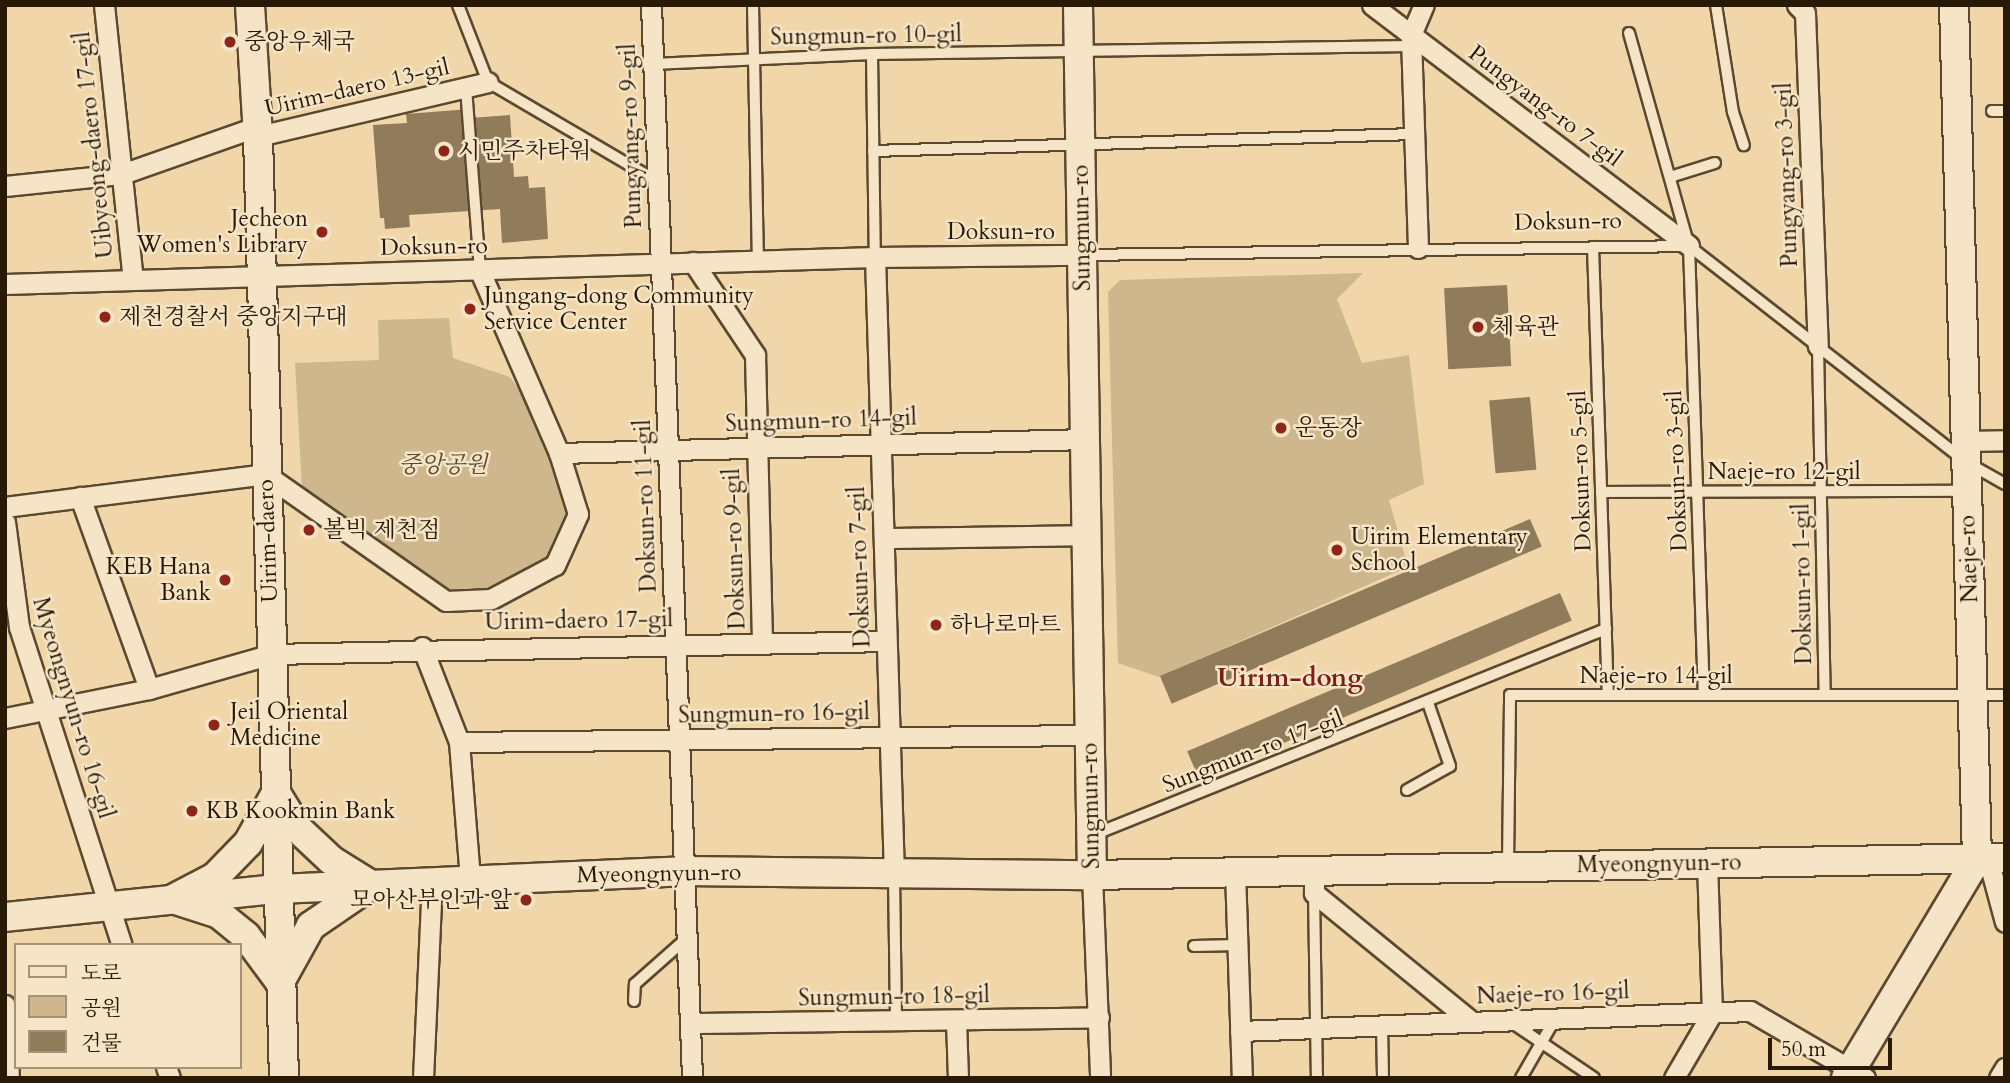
<!DOCTYPE html>
<html>
<head>
<meta charset="utf-8">
<style>
  body { margin:0 }
  #map { position:relative; width:2010px; height:1083px; overflow:hidden; background:#f0d6a8; font-family:Cardo,"Noto Serif KR",serif }
  div>[style] { position:absolute }
  [style*='--x'] { left:calc(var(--x)*1px); top:calc(var(--y)*1px); width:calc(var(--w)*1px); rotate:calc(var(--a)*1deg) }
  .green>* { inset:0; background:#ceb68d }
  .building>* { inset:0; background:#907c5b; transform-origin:0 0 }
  .roads { filter:drop-shadow(2px 0 #5a492f) drop-shadow(-2px 0 #5a492f) drop-shadow(0 2px #5a492f) drop-shadow(0 -2px #5a492f) }
  .lane>* { height:10px; margin:-5px; padding:0 5px; transform-origin:5px; border-radius:5px; background:#f5e4c6 }
  .street>* { height:19px; margin:-9.5px; padding:0 9.5px; transform-origin:9.5px; border-radius:9.5px; background:#f5e4c6 }
  .secondary>* { height:28px; margin:-14px; padding:0 14px; transform-origin:14px; border-radius:14px; background:#f5e4c6 }
  .dots>* { width:19px; height:19px; translate:-50% -50%; box-sizing:border-box; border:4px solid #f5e4c6; border-radius:50% }
  span { translate:-50% -50%; white-space:nowrap; text-align:center; line-height:1.15; -webkit-text-stroke:5px #f5e4c6; paint-order:stroke }
  .street-label { font-size:23px; color:#281a07 }
  .poi-label { font-size:23px; color:#281a07 }
  .left { translate:0 -50%; text-align:left }
  .right { translate:-100% -50%; text-align:right }
  .park-label { font-size:23px; color:#5a492f; font-style:italic }
  .quarter-label { font-size:26px; color:#7a1f14; font-weight:700 }
  .frame { position:absolute; inset:0; border:7px solid #281a07; pointer-events:none }
  .legend { position:absolute; left:14px; top:943px; width:228px; height:126px; box-sizing:border-box; background:#f5e4c6; border:2px solid #a3937a; margin:0; padding:9px 12px; list-style:none; font-size:21px; color:#281a07 }
  .legend li { display:flex; align-items:center; gap:14px; height:35px }
  .legend b { width:35px; border:2px solid #a3937a }
  .scale { position:absolute; left:1768px; top:1038px; width:124px; height:32px; box-sizing:border-box; border:4px solid #281a07; border-top:0; padding-left:9px; font-size:21px; line-height:24px; white-space:nowrap; color:#281a07; -webkit-text-stroke:5px #f5e4c6; paint-order:stroke }
</style>
</head>
<body>
<div id="map">
  <div class="green">
    <div style="clip-path:polygon(1363px 273px,1337px 299px,1362px 363px,1409px 355px,1424px 484px,1389px 500px,1408px 567px,1159px 677px,1118px 663px,1108px 292px,1120px 280px)"></div>
    <div style="clip-path:polygon(449px 318px,453px 358px,510px 377px,537px 415px,566px 513px,543px 566px,492px 590px,455px 592px,410px 571px,302px 488px,295px 363px,379px 360px,378px 320px)"></div>
  </div>
  <div class="building">
    <div style="clip-path:polygon(470px 109px,471px 118px,510px 115px,514px 177px,528px 176px,529px 188px,545px 187px,548px 239px,502px 243px,500px 209px,409px 215px,410px 227px,385px 229px,384px 218px,380px 218px,373px 125px,407px 123px,406px 114px)"></div>
    <div style="left:1507px;top:285px;width:81px;height:63px;rotate:87deg"></div>
    <div style="left:1530px;top:397px;width:73px;height:41px;rotate:85deg"></div>
    <div style="left:1530px;top:519px;width:30px;height:402px;rotate:67deg"></div>
    <div style="left:1560px;top:593px;width:30px;height:405px;rotate:67deg"></div>
  </div>
  <div class="roads">
    <div class="lane">
      <div style="--x:458;--y:5;--w:83;--a:68.7"></div>
      <div style="--x:488;--y:82;--w:196;--a:30.4"></div>
      <div style="--x:753;--y:5;--w:255;--a:88.9"></div>
      <div style="--x:1716;--y:5;--w:108;--a:81"></div>
      <div style="--x:1733;--y:112;--w:35;--a:72"></div>
      <div style="--x:1629;--y:33;--w:221;--a:74.3"></div>
      <div style="--x:1689;--y:246;--w:449;--a:88.1"></div>
      <div style="--x:872;--y:54;--w:203;--a:89.2"></div>
      <div style="--x:653;--y:64;--w:219;--a:-2.6"></div>
      <div style="--x:872;--y:54;--w:539;--a:-0.85"></div>
      <div style="--x:466;--y:88;--w:183;--a:85.6"></div>
      <div style="--x:1992;--y:111;--w:13;--a:0"></div>
      <div style="--x:873;--y:151;--w:541;--a:-1.8"></div>
      <div style="--x:1670;--y:177;--w:47;--a:-17.3"></div>
      <div style="--x:1593;--y:247;--w:448;--a:88.1"></div>
      <div style="--x:1085;--y:255;--w:604;--a:-0.85"></div>
      <div style="--x:1689;--y:246;--w:351;--a:37.9"></div>
      <div style="--x:1966;--y:462;--w:45;--a:29.4"></div>
      <div style="--x:1818;--y:346;--w:349;--a:88.9"></div>
      <div style="--x:1601;--y:492;--w:366;--a:-0.2"></div>
      <div style="--x:1407;--y:790;--w:49;--a:-29.2"></div>
      <div style="--x:1450;--y:766;--w:67;--a:-109.2"></div>
      <div style="--x:1093;--y:835;--w:553;--a:-21.88"></div>
      <div style="--x:1508;--y:865;--w:170;--a:-89.3"></div>
      <div style="--x:1510;--y:695;--w:495;--a:0"></div>
      <div style="--x:894;--y:876;--w:145;--a:89.2"></div>
      <div style="--x:1314;--y:893;--w:185;--a:89.1"></div>
      <div style="--x:1194;--y:946;--w:44;--a:-1.3"></div>
      <div style="--x:634;--y:1001;--w:17;--a:-87"></div>
      <div style="--x:635;--y:984;--w:69;--a:-41.5"></div>
      <div style="--x:1511;--y:1022;--w:100;--a:34"></div>
      <div style="--x:1382;--y:1025;--w:53;--a:88.9"></div>
      <div style="--x:1521;--y:1078;--w:68;--a:-60"></div>
    </div>
    <div class="street">
      <div style="--x:104;--y:5;--w:276;--a:84"></div>
      <div style="--x:651;--y:5;--w:1074;--a:87.81"></div>
      <div style="--x:1372;--y:5;--w:398;--a:37.2"></div>
      <div style="--x:1797;--y:5;--w:11;--a:45"></div>
      <div style="--x:1805;--y:13;--w:333;--a:87.8"></div>
      <div style="--x:258;--y:136;--w:236;--a:-13.2"></div>
      <div style="--x:5;--y:186;--w:118;--a:-5.9"></div>
      <div style="--x:122;--y:174;--w:144;--a:-19.4"></div>
      <div style="--x:1418;--y:248;--w:213;--a:-91.9"></div>
      <div style="--x:1411;--y:35;--w:33;--a:-67"></div>
      <div style="--x:875;--y:257;--w:619;--a:88.24"></div>
      <div style="--x:693;--y:262;--w:112;--a:56.3"></div>
      <div style="--x:755;--y:355;--w:288;--a:88.6"></div>
      <div style="--x:5;--y:284;--w:870;--a:-1.78"></div>
      <div style="--x:875;--y:257;--w:208;--a:-0.6"></div>
      <div style="--x:1966;--y:441;--w:39;--a:-1"></div>
      <div style="--x:559;--y:453;--w:526;--a:-1.52"></div>
      <div style="--x:80;--y:497;--w:204;--a:70.2"></div>
      <div style="--x:5;--y:507;--w:262;--a:-7.2"></div>
      <div style="--x:265;--y:474;--w:221;--a:35.1"></div>
      <div style="--x:446;--y:601;--w:45;--a:-2.5"></div>
      <div style="--x:491;--y:599;--w:72;--a:-28"></div>
      <div style="--x:555;--y:565;--w:56;--a:-65.7"></div>
      <div style="--x:578;--y:514;--w:64;--a:-107.3"></div>
      <div style="--x:559;--y:453;--w:198;--a:-113.5"></div>
      <div style="--x:5;--y:522;--w:106;--a:82.4"></div>
      <div style="--x:19;--y:627;--w:334;--a:72.1"></div>
      <div style="--x:884;--y:538;--w:204;--a:-0.8"></div>
      <div style="--x:422;--y:647;--w:102;--a:68.7"></div>
      <div style="--x:459;--y:742;--w:138;--a:85.4"></div>
      <div style="--x:5;--y:718;--w:147;--a:-11.4"></div>
      <div style="--x:149;--y:689;--w:128;--a:-15.9"></div>
      <div style="--x:272;--y:654;--w:614;--a:-1.21"></div>
      <div style="--x:459;--y:742;--w:631;--a:-0.64"></div>
      <div style="--x:1988;--y:859;--w:65;--a:74.9"></div>
      <div style="--x:1314;--y:869;--w:24;--a:90"></div>
      <div style="--x:1314;--y:893;--w:203;--a:39.2"></div>
      <div style="--x:1235;--y:871;--w:207;--a:88.1"></div>
      <div style="--x:1092;--y:875;--w:203;--a:87.7"></div>
      <div style="--x:5;--y:1005;--w:73;--a:86.9"></div>
      <div style="--x:956;--y:1021;--w:57;--a:88"></div>
      <div style="--x:690;--y:1023;--w:409;--a:-0.8"></div>
      <div style="--x:1240;--y:1031;--w:510;--a:-2.25"></div>
      <div style="--x:1750;--y:1011;--w:133;--a:30.2"></div>
      <div style="--x:166;--y:1067;--w:12;--a:70"></div>
      <div style="--x:423;--y:1078;--w:196;--a:-87.4"></div>
      <div style="--x:1674;--y:1078;--w:75;--a:-59.7"></div>
      <div style="--x:1712;--y:1013;--w:150;--a:-91.9"></div>
      <div style="--x:1999;--y:1078;--w:12;--a:-59"></div>
    </div>
    <div class="secondary">
      <div style="--x:250;--y:5;--w:131;--a:86.5"></div>
      <div style="--x:258;--y:136;--w:942;--a:88.42"></div>
      <div style="--x:1078;--y:5;--w:870;--a:89.08"></div>
      <div style="--x:276;--y:793;--w:42;--a:58.6"></div>
      <div style="--x:298;--y:829;--w:45;--a:43.2"></div>
      <div style="--x:331;--y:860;--w:47;--a:32"></div>
      <div style="--x:371;--y:885;--w:73;--a:145.7"></div>
      <div style="--x:311;--y:926;--w:64;--a:119"></div>
      <div style="--x:280;--y:982;--w:57;--a:-126.5"></div>
      <div style="--x:246;--y:936;--w:35;--a:-141"></div>
      <div style="--x:219;--y:914;--w:48;--a:-161.9"></div>
      <div style="--x:173;--y:899;--w:47;--a:-27.6"></div>
      <div style="--x:215;--y:877;--w:47;--a:-45.9"></div>
      <div style="--x:248;--y:843;--w:57;--a:-60.8"></div>
      <div style="--x:5;--y:917;--w:274;--a:-5.9"></div>
      <div style="--x:278;--y:889;--w:406;--a:-2.5"></div>
      <div style="--x:684;--y:871;--w:408;--a:0.6"></div>
      <div style="--x:1092;--y:875;--w:913;--a:-1.07"></div>
      <div style="--x:1846;--y:1078;--w:255;--a:-59.1"></div>
      <div style="--x:1977;--y:859;--w:854;--a:-91.54"></div>
    </div>
  </div>
  <div class="dots">
    <div style="left:230px;top:42px;background:#8f2418"></div>
    <div style="left:444px;top:151px;background:#8f2418"></div>
    <div style="left:322px;top:232px;background:#8f2418"></div>
    <div style="left:470px;top:309px;background:#8f2418"></div>
    <div style="left:105px;top:317px;background:#8f2418"></div>
    <div style="left:1478px;top:327px;background:#8f2418"></div>
    <div style="left:1281px;top:428px;background:#8f2418"></div>
    <div style="left:309px;top:530px;background:#8f2418"></div>
    <div style="left:1337px;top:550px;background:#8f2418"></div>
    <div style="left:225px;top:580px;background:#8f2418"></div>
    <div style="left:936px;top:625px;background:#8f2418"></div>
    <div style="left:214px;top:725px;background:#8f2418"></div>
    <div style="left:192px;top:811px;background:#8f2418"></div>
    <div style="left:526px;top:900px;background:#8f2418"></div>
  </div>
  <div class="street-label">
    <span style="left:866px;top:36px;rotate:-1deg">Sungmun-ro 10-gil</span>
    <span style="left:357px;top:88px;rotate:-13deg">Uirim-daero 13-gil</span>
    <span style="left:1545px;top:106px;rotate:37deg">Pungyang-ro 7-gil</span>
    <span style="left:631px;top:136px;rotate:-92deg">Pungyang-ro 9-gil</span>
    <span style="left:94px;top:145px;rotate:-96deg">Uibyeong-daero 17-gil</span>
    <span style="left:1787px;top:175px;rotate:-92deg">Pungyang-ro 3-gil</span>
    <span style="left:1568px;top:222px;rotate:-1deg">Doksun-ro</span>
    <span style="left:1082px;top:228px;rotate:-91deg">Sungmun-ro</span>
    <span style="left:1001px;top:232px">Doksun-ro</span>
    <span style="left:434px;top:247px;rotate:-1deg">Doksun-ro</span>
    <span style="left:821px;top:421px;rotate:-2deg">Sungmun-ro 14-gil</span>
    <span style="left:1581px;top:471px;rotate:-92deg">Doksun-ro 5-gil</span>
    <span style="left:1677px;top:471px;rotate:-92deg">Doksun-ro 3-gil</span>
    <span style="left:1784px;top:472px">Naeje-ro 12-gil</span>
    <span style="left:646px;top:506px;rotate:-92deg">Doksun-ro 11-gil</span>
    <span style="left:268px;top:541px;rotate:-92deg">Uirim-daero</span>
    <span style="left:735px;top:549px;rotate:-92deg">Doksun-ro 9-gil</span>
    <span style="left:1969px;top:559px;rotate:-92deg">Naeje-ro</span>
    <span style="left:860px;top:567px;rotate:-92deg">Doksun-ro 7-gil</span>
    <span style="left:1803px;top:584px;rotate:-91deg">Doksun-ro 1-gil</span>
    <span style="left:579px;top:621px;rotate:-1deg">Uirim-daero 17-gil</span>
    <span style="left:1656px;top:676px">Naeje-ro 14-gil</span>
    <span style="left:73px;top:708px;rotate:73deg">Myeongnyun-ro 16-gil</span>
    <span style="left:774px;top:714px;rotate:-1deg">Sungmun-ro 16-gil</span>
    <span style="left:1253px;top:752px;rotate:-21deg">Sungmun-ro 17-gil</span>
    <span style="left:1091px;top:806px;rotate:-91deg">Sungmun-ro</span>
    <span style="left:1659px;top:864px;rotate:-1deg">Myeongnyun-ro</span>
    <span style="left:659px;top:874px;rotate:-1deg">Myeongnyun-ro</span>
    <span style="left:1553px;top:994px;rotate:-2deg">Naeje-ro 16-gil</span>
    <span style="left:894px;top:997px;rotate:-1deg">Sungmun-ro 18-gil</span>
  </div>
  <div class="poi-label">
    <span class="left" style="left:244px;top:42px">중앙우체국</span>
    <span class="left" style="left:458px;top:151px">시민주차타워</span>
    <span class="right" style="left:308px;top:232px">Jecheon<br>Women's Library</span>
    <span class="left" style="left:484px;top:309px">Jungang-dong Community<br>Service Center</span>
    <span class="left" style="left:119px;top:317px">제천경찰서 중앙지구대</span>
    <span class="left" style="left:1492px;top:327px">체육관</span>
    <span class="left" style="left:1295px;top:428px">운동장</span>
    <span class="left" style="left:323px;top:530px">볼빅 제천점</span>
    <span class="left" style="left:1351px;top:550px">Uirim Elementary<br>School</span>
    <span class="right" style="left:211px;top:580px">KEB Hana<br>Bank</span>
    <span class="left" style="left:950px;top:625px">하나로마트</span>
    <span class="left" style="left:230px;top:725px">Jeil Oriental<br>Medicine</span>
    <span class="left" style="left:206px;top:811px">KB Kookmin Bank</span>
    <span class="right" style="left:512px;top:900px">모아산부인과 앞</span>
  </div>
  <div class="park-label">
    <span style="left:443px;top:465px">중앙공원</span>
  </div>
  <div class="quarter-label">
    <span style="left:1290px;top:678px">Uirim-dong</span>
  </div>
  <div class="frame"></div>
  <ul class="legend">
  <li><b style="height:9px;background:#f5e4c6"></b>도로</li>
  <li><b style="height:19px;background:#ceb68d"></b>공원</li>
  <li><b style="height:19px;background:#907c5b"></b>건물</li>
  </ul>
  <div class="scale">50 m</div>
</div>
</body>
</html>
